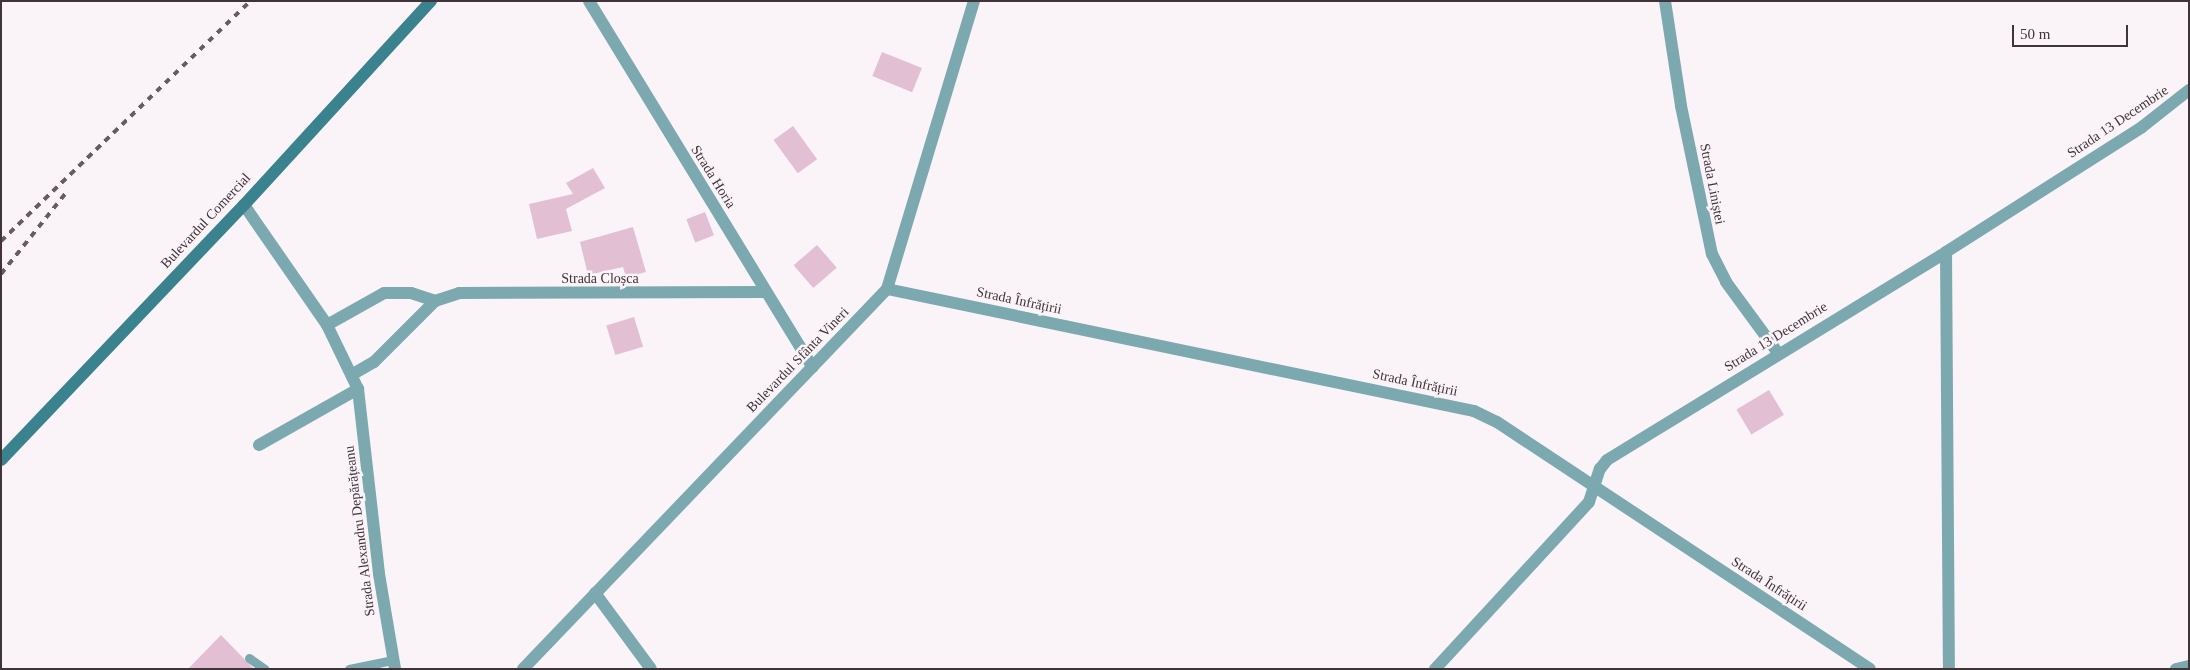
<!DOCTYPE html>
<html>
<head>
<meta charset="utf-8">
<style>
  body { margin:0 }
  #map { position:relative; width:2190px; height:670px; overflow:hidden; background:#faf3f7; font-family:"Times New Roman",serif }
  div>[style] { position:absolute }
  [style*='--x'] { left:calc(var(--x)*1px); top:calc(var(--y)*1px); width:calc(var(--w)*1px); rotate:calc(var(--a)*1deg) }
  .building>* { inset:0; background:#e2bfd2; transform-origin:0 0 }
  .service>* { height:9px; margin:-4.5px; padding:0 4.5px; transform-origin:4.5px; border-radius:4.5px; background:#7ca9b0 }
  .minor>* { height:12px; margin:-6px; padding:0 6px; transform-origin:6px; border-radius:6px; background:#7ca9b0 }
  .secondary>* { height:12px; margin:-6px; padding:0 6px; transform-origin:6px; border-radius:6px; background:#3a838e }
  .rail>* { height:4px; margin-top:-2px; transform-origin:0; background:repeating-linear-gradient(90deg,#685c62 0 6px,transparent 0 12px) }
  span { translate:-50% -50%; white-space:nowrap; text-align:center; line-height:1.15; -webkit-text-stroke:5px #faf3f7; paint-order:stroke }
  .street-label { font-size:14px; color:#41333a }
  .frame { position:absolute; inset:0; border:2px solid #41333a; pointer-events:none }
  .scale { position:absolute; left:2012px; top:25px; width:116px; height:22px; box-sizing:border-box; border:2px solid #41333a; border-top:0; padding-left:6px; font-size:15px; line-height:18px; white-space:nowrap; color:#41333a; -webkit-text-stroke:4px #faf3f7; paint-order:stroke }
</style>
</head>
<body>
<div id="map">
  <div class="building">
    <div style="left:882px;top:52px;width:43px;height:26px;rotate:22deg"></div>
    <div style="left:793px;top:126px;width:41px;height:24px;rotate:54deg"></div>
    <div style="clip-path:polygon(593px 168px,605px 188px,566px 209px,572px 231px,537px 239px,529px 204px,573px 194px,566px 183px)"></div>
    <div style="left:705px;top:212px;width:25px;height:20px;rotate:69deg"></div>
    <div style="clip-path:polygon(633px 227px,646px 272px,626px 277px,623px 267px,588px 275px,580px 242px)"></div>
    <div style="left:817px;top:245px;width:30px;height:31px;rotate:49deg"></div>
    <div style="left:634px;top:317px;width:31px;height:29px;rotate:73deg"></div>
    <div style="left:1769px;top:390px;width:29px;height:38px;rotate:59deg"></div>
    <div style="clip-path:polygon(221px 635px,254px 669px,188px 669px)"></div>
  </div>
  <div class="service">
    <div style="--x:249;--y:658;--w:19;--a:35"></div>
    <div style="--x:349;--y:669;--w:45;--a:-11.6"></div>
  </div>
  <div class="minor">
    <div style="--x:589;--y:1;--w:429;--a:58.6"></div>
    <div style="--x:1665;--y:1;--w:106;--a:81.3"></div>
    <div style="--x:1681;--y:106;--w:151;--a:78.2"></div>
    <div style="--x:1712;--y:254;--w:31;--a:63"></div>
    <div style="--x:1726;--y:282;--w:88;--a:53.8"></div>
    <div style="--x:244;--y:205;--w:146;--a:55.3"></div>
    <div style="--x:327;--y:325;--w:71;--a:64.2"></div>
    <div style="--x:358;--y:389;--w:186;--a:83.5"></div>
    <div style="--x:379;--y:574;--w:96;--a:80.4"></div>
    <div style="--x:1946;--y:252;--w:417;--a:89.6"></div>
    <div style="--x:887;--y:289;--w:600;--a:11.74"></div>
    <div style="--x:1474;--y:411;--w:25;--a:26"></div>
    <div style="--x:1497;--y:422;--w:447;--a:33.5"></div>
    <div style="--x:327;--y:325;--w:65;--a:-29.3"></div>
    <div style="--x:384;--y:293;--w:27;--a:0"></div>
    <div style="--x:411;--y:293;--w:25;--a:18"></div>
    <div style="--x:353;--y:374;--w:24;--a:-30"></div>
    <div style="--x:374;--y:362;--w:86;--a:-45"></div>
    <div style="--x:435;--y:301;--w:25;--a:-18"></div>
    <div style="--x:459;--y:293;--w:307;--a:-0.2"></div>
    <div style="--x:259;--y:445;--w:114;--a:-29.5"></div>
    <div style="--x:595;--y:593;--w:94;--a:53.6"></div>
    <div style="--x:523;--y:669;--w:526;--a:-46.23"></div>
    <div style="--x:887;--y:289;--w:301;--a:-73.2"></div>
    <div style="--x:1435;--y:669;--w:227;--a:-47.3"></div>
    <div style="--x:1589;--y:502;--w:35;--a:-72"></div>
    <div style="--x:1600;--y:469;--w:11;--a:-52"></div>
    <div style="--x:1607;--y:460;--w:398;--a:-31.5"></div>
    <div style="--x:1946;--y:252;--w:232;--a:-32.5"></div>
    <div style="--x:2142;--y:127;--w:60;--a:-38.2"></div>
    <div style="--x:2176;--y:669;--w:13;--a:-13"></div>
  </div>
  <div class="secondary">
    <div style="--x:1;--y:460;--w:352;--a:-46.4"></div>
    <div style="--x:244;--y:205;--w:277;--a:-47.5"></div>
  </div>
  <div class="rail">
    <div style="--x:1;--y:241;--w:346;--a:-43.9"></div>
    <div style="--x:1;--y:274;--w:104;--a:-51.3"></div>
  </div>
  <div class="street-label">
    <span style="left:2118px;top:122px;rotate:-34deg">Strada 13 Decembrie</span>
    <span style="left:713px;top:177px;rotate:58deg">Strada Horia</span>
    <span style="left:1712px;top:184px;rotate:79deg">Strada Liniștei</span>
    <span style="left:206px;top:221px;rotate:-47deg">Bulevardul Comercial</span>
    <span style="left:600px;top:279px">Strada Cloșca</span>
    <span style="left:1019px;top:301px;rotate:12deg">Strada Înfrățirii</span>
    <span style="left:1776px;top:337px;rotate:-32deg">Strada 13 Decembrie</span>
    <span style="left:798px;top:360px;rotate:-46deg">Bulevardul Sfânta Vineri</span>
    <span style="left:1415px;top:383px;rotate:12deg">Strada Înfrățirii</span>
    <span style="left:360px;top:531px;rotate:-97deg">Strada Alexandru Depărățeanu</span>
    <span style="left:1769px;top:584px;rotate:33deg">Strada Înfrățirii</span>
  </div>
  <div class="frame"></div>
  <div class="scale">50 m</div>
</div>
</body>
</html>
